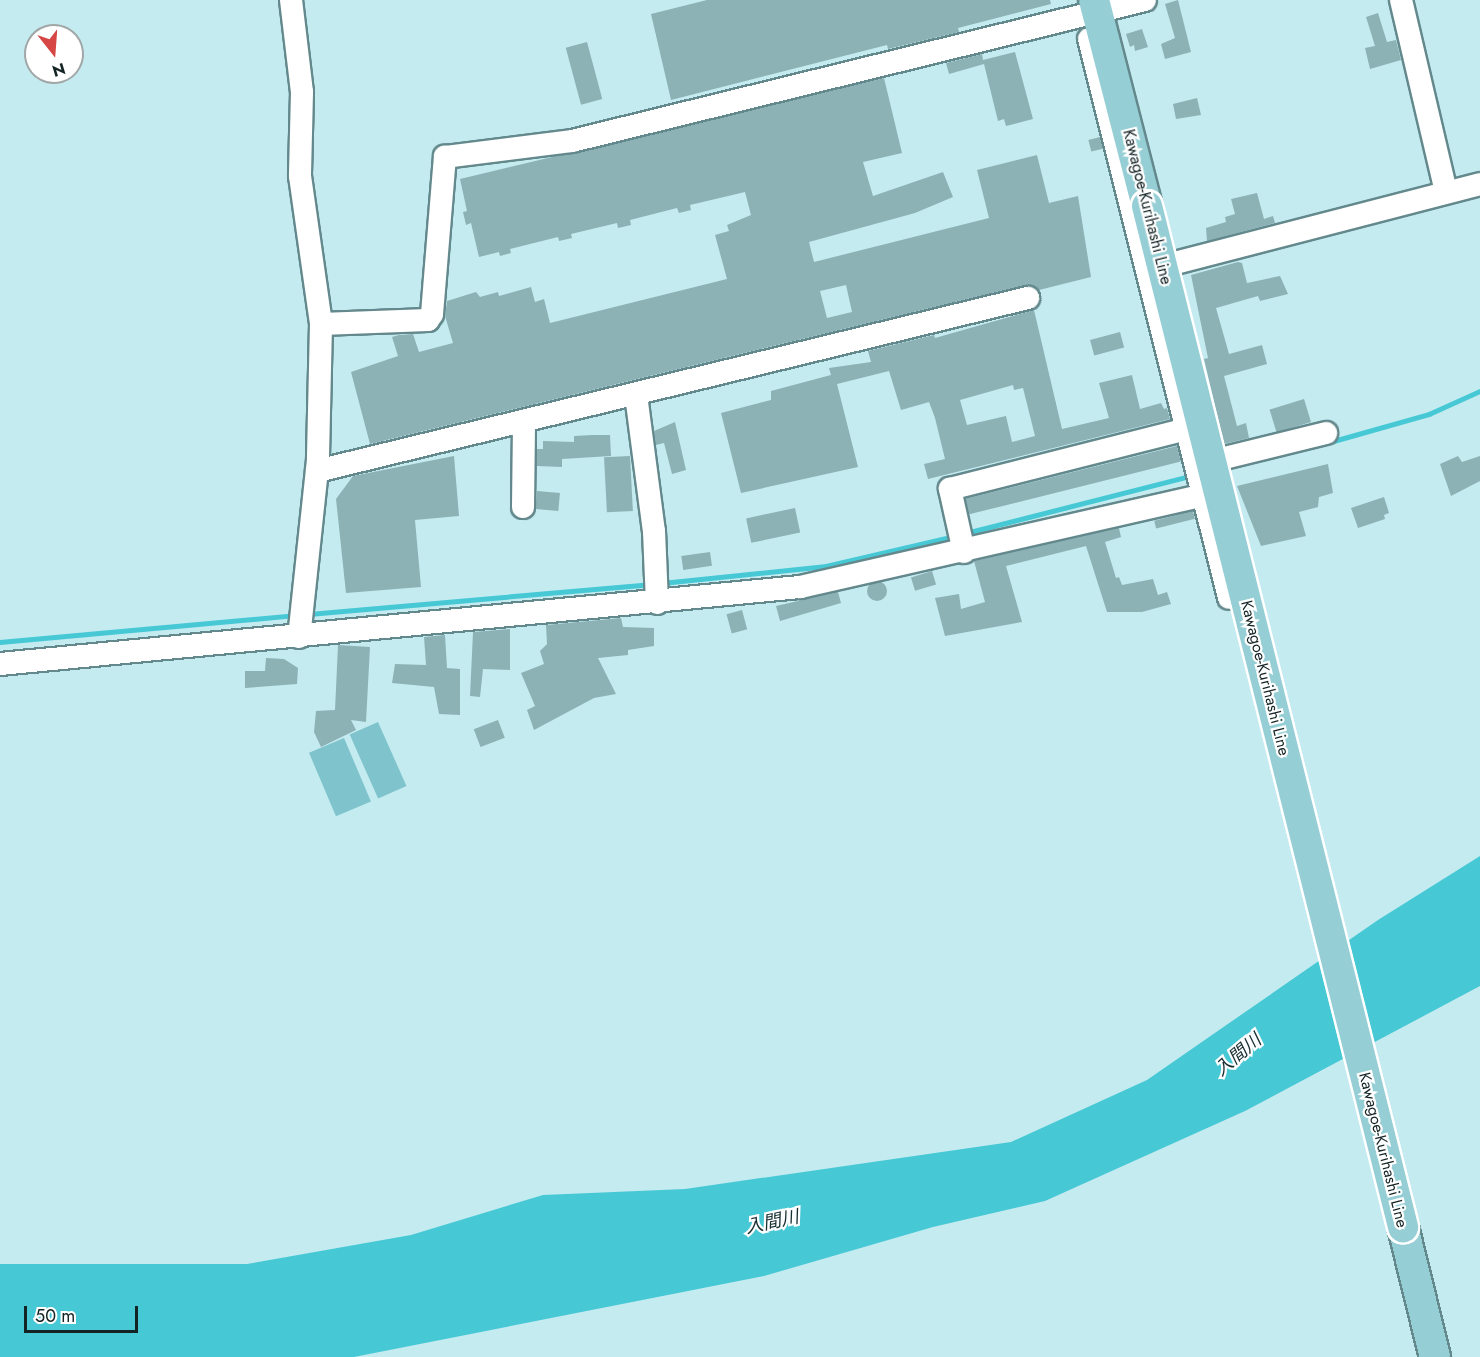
<!DOCTYPE html>
<html>
<head>
<meta charset="utf-8">
<style>
  body { margin:0 }
  #map { position:relative; width:1480px; height:1357px; overflow:hidden; background:#c4ebf0; font-family:Jost,"Noto Sans JP",sans-serif }
  div>[style] { position:absolute }
  [style*='--x'] { left:calc(var(--x)*1px); top:calc(var(--y)*1px); width:calc(var(--w)*1px); rotate:calc(var(--a)*1deg) }
  .green>* { inset:0; background:#7fc4cc; transform-origin:0 0 }
  .water>* { inset:0; background:#47c8d5 }
  .stream>* { height:4.5px; margin:-2.25px; padding:0 2.25px; transform-origin:2.25px; border-radius:2.25px; background:#47c8d5 }
  .building>* { inset:0; background:#8cb2b6; transform-origin:0 0 }
  .round { border-radius:50% }
  .roads { filter:drop-shadow(2px 0 #64898d) drop-shadow(-2px 0 #64898d) drop-shadow(0 2px #64898d) drop-shadow(0 -2px #64898d) }
  .minor>* { height:22px; margin:-11px; padding:0 11px; transform-origin:11px; border-radius:11px; background:#fff }
  .major>* { height:30px; margin:-15px; padding:0 15px; transform-origin:15px; border-radius:15px; background:#95ced4 }
  .bridges { filter:drop-shadow(2px 0 #fff) drop-shadow(-2px 0 #fff) drop-shadow(0 2px #fff) drop-shadow(0 -2px #fff) }
  .major-bridge>* { height:30px; margin:-15px; padding:0 15px; transform-origin:15px; border-radius:15px; background:#95ced4 }
  span { translate:-50% -50%; white-space:nowrap; text-align:center; line-height:1.15; -webkit-text-stroke:4.5px #fff; paint-order:stroke }
  .street-label { font-size:16px; color:#142324 }
  .water-label { font-size:18px; color:#172d30; font-style:italic }
  .north { position:absolute; left:24px; top:24px; width:60px; height:60px; box-sizing:border-box; background:#fff; border:2px solid #a1a7a7; border-radius:50%; rotate:163deg; font-size:16px; font-weight:700; line-height:24px; text-align:center; color:#142324 }
  .north::after { content:''; display:block; margin:auto; width:21px; height:27px; background:#d64645; clip-path:polygon(50% 0,100% 100%,50% 72%,0 100%) }
  .scale { position:absolute; left:24px; top:1306px; width:114px; height:27px; box-sizing:border-box; border:3px solid #142324; border-top:0; padding-left:8px; font-size:18px; line-height:21px; white-space:nowrap; color:#142324; -webkit-text-stroke:4px #fff; paint-order:stroke }
</style>
</head>
<body>
<div id="map">
  <div class="green">
    <div style="left:378px;top:722px;width:70px;height:31px;rotate:66deg"></div>
    <div style="left:344px;top:738px;width:69px;height:38px;rotate:67deg"></div>
  </div>
  <div class="water">
    <div style="clip-path:polygon(1480px 856px,1480px 986px,1245px 1111px,1045px 1201px,933px 1227px,764px 1276px,354px 1357px,0 1357px,0 1264px,247px 1264px,411px 1235px,543px 1195px,685px 1189px,1011px 1142px,1147px 1080px,1378px 920px)"></div>
  </div>
  <div class="stream">
    <div style="--x:1330;--y:442;--w:103;--a:-15.8"></div>
    <div style="--x:1429;--y:414;--w:56;--a:-24.3"></div>
    <div style="--x:966;--y:533;--w:231;--a:-14.3"></div>
    <div style="--x:662;--y:583;--w:165;--a:-5.9"></div>
    <div style="--x:826;--y:566;--w:132;--a:-13.1"></div>
    <div style="--x:309;--y:614;--w:342;--a:-5"></div>
    <div style="--x:0;--y:642;--w:296;--a:-5.2"></div>
  </div>
  <div class="building">
    <div style="clip-path:polygon(707px 0,1050px 0,1051px 4px,958px 28px,959px 32px,888px 49px,887px 45px,671px 100px,651px 14px)"></div>
    <div style="clip-path:polygon(1178px 0,1191px 52px,1165px 59px,1161px 44px,1175px 38px,1165px 4px)"></div>
    <div style="clip-path:polygon(1378px 13px,1387px 42px,1396px 40px,1401px 60px,1370px 69px,1365px 48px,1375px 46px,1366px 17px)"></div>
    <div style="clip-path:polygon(1142px 29px,1148px 47px,1135px 51px,1134px 45px,1130px 47px,1126px 34px)"></div>
    <div style="left:587px;top:42px;width:59px;height:22px;rotate:75deg"></div>
    <div style="clip-path:polygon(1015px 52px,1033px 119px,1006px 126px,1004px 119px,998px 121px,984px 64px,949px 74px,946px 63px,982px 54px,983px 60px)"></div>
    <div style="clip-path:polygon(evenodd,884px 78px,902px 153px,863px 162px,873px 196px,943px 172px,953px 197px,915px 213px,809px 242px,814px 262px,989px 218px,977px 170px,1037px 155px,1049px 203px,1078px 196px,1091px 277px,1039px 290px,1025px 285px,370px 444px,351px 372px,398px 356px,392px 337px,399px 335px,413px 334px,419px 352px,453px 343px,445px 316px,447px 301px,476px 292px,480px 297px,498px 292px,499px 296px,531px 287px,535px 302px,544px 299px,550px 323px,727px 279px,715px 235px,729px 231px,727px 225px,751px 215px,745px 192px,690px 205px,691px 210px,679px 213px,677px 208px,630px 220px,631px 225px,618px 228px,617px 223px,571px 234px,572px 238px,559px 241px,558px 237px,510px 249px,511px 253px,500px 256px,499px 252px,479px 257px,471px 223px,466px 225px,463px 212px,467px 211px,460px 179px,884px 78px,846px 285px,852px 312px,827px 318px,820px 291px,846px 285px)"></div>
    <div style="clip-path:polygon(1197px 98px,1201px 115px,1176px 119px,1173px 104px)"></div>
    <div style="left:1100px;top:137px;width:12px;height:12px;rotate:76deg"></div>
    <div style="clip-path:polygon(1257px 193px,1264px 219px,1273px 216px,1275px 223px,1207px 241px,1206px 228px,1226px 222px,1225px 217px,1235px 214px,1231px 199px)"></div>
    <div style="clip-path:polygon(1238px 262px,1242px 263px,1247px 283px,1280px 276px,1288px 294px,1260px 301px,1258px 296px,1216px 308px,1229px 354px,1262px 345px,1267px 364px,1224px 376px,1237px 426px,1246px 423px,1249px 438px,1224px 444px,1204px 359px,1208px 358px,1191px 275px)"></div>
    <div style="clip-path:polygon(evenodd,1034px 310px,1062px 429px,1109px 418px,1099px 383px,1132px 375px,1140px 409px,1161px 403px,1164px 409px,1167px 408px,1170px 419px,928px 479px,924px 464px,945px 459px,935px 418px,929px 402px,901px 410px,889px 371px,837px 384px,858px 467px,741px 493px,721px 413px,771px 400px,771px 391px,831px 375px,829px 368px,871px 362px,868px 351px,934px 335px,935px 338px,1034px 310px,1013px 385px,1014px 390px,1023px 388px,1035px 436px,1012px 442px,1006px 416px,967px 425px,960px 400px,1013px 385px)"></div>
    <div style="left:1120px;top:332px;width:16px;height:31px;rotate:75deg"></div>
    <div style="left:1304px;top:399px;width:24px;height:36px;rotate:73deg"></div>
    <div style="clip-path:polygon(675px 422px,686px 470px,672px 474px,664px 443px,656px 445px,654px 431px)"></div>
    <div style="clip-path:polygon(592px 435px,610px 435px,611px 456px,562px 459px,562px 467px,537px 466px,537px 449px,543px 449px,543px 441px,574px 442px,574px 436px)"></div>
    <div style="left:1177px;top:446px;width:16px;height:218px;rotate:76deg"></div>
    <div style="clip-path:polygon(454px 456px,459px 516px,415px 520px,421px 587px,346px 593px,336px 499px,353px 476px)"></div>
    <div style="left:630px;top:456px;width:55px;height:26px;rotate:87deg"></div>
    <div style="clip-path:polygon(1458px 456px,1462px 462px,1480px 456px,1480px 481px,1451px 496px,1440px 464px)"></div>
    <div style="clip-path:polygon(1328px 464px,1333px 493px,1319px 497px,1318px 507px,1299px 512px,1306px 536px,1261px 546px,1237px 486px)"></div>
    <div style="left:537px;top:491px;width:23px;height:18px;rotate:5deg"></div>
    <div style="clip-path:polygon(1384px 497px,1389px 513px,1384px 515px,1385px 519px,1358px 528px,1351px 508px)"></div>
    <div style="left:795px;top:508px;width:25px;height:50px;rotate:78deg"></div>
    <div style="left:1193px;top:511px;width:8px;height:40px;rotate:76deg"></div>
    <div style="clip-path:polygon(1119px 528px,1121px 537px,1105px 542px,1116px 578px,1119px 577px,1122px 585px,1153px 579px,1158px 595px,1167px 592px,1171px 604px,1142px 612px,1107px 612px,1086px 546px,1006px 566px,1022px 622px,945px 636px,935px 598px,959px 594px,961px 609px,985px 602px,974px 561px)"></div>
    <div style="left:710px;top:552px;width:14px;height:29px;rotate:82deg"></div>
    <div style="left:932px;top:571px;width:14px;height:22px;rotate:73deg"></div>
    <div class="round" style="left:867px;top:581px;width:20px;height:20px"></div>
    <div style="clip-path:polygon(838px 592px,841px 603px,780px 621px,776px 606px)"></div>
    <div style="left:742px;top:610px;width:20px;height:16px;rotate:75deg"></div>
    <div style="clip-path:polygon(621px 618px,623px 627px,654px 628px,654px 646px,628px 650px,628px 655px,598px 658px,616px 694px,594px 698px,534px 730px,527px 710px,535px 706px,521px 673px,544px 664px,540px 651px,547px 644px,546px 625px)"></div>
    <div style="clip-path:polygon(510px 629px,510px 670px,483px 669px,480px 697px,470px 696px,473px 632px)"></div>
    <div style="clip-path:polygon(445px 635px,447px 668px,460px 669px,460px 715px,439px 714px,434px 687px,392px 683px,395px 664px,426px 665px,424px 637px)"></div>
    <div style="clip-path:polygon(338px 645px,370px 647px,366px 722px,351px 720px,356px 730px,321px 747px,314px 732px,316px 711px,335px 710px)"></div>
    <div style="clip-path:polygon(266px 658px,284px 659px,298px 668px,297px 684px,245px 688px,245px 671px,265px 671px)"></div>
    <div style="left:498px;top:720px;width:19px;height:26px;rotate:69deg"></div>
  </div>
  <div class="roads">
    <div class="minor">
      <div style="--x:291;--y:0;--w:93;--a:83.2"></div>
      <div style="--x:302;--y:92;--w:84;--a:91.4"></div>
      <div style="--x:300;--y:176;--w:149;--a:81.9"></div>
      <div style="--x:321;--y:324;--w:136;--a:91.3"></div>
      <div style="--x:318;--y:460;--w:178;--a:96.1"></div>
      <div style="--x:1401;--y:0;--w:197;--a:76.8"></div>
      <div style="--x:1089;--y:39;--w:576;--a:75.94"></div>
      <div style="--x:1175;--y:263;--w:315;--a:-14.5"></div>
      <div style="--x:321;--y:324;--w:107;--a:-2.1"></div>
      <div style="--x:428;--y:320;--w:7;--a:-56"></div>
      <div style="--x:432;--y:314;--w:158;--a:-85.3"></div>
      <div style="--x:445;--y:157;--w:128;--a:-7.2"></div>
      <div style="--x:572;--y:141;--w:590;--a:-13.82"></div>
      <div style="--x:636;--y:395;--w:137;--a:82.5"></div>
      <div style="--x:654;--y:531;--w:72;--a:87.6"></div>
      <div style="--x:1196;--y:465;--w:134;--a:-13.8"></div>
      <div style="--x:317;--y:471;--w:732;--a:-13.68"></div>
      <div style="--x:523;--y:507;--w:86;--a:-89.3"></div>
      <div style="--x:964;--y:552;--w:65;--a:-102.5"></div>
      <div style="--x:950;--y:489;--w:244;--a:-14.2"></div>
      <div style="--x:0;--y:664;--w:804;--a:-5.5"></div>
      <div style="--x:800;--y:587;--w:414;--a:-12.8"></div>
    </div>
    <div class="major">
      <div style="--x:1094;--y:0;--w:213;--a:75.6"></div>
      <div style="--x:1403;--y:1227;--w:134;--a:76.2"></div>
    </div>
  </div>
  <div class="bridges">
    <div class="major-bridge">
      <div style="--x:1147;--y:206;--w:1053;--a:75.92"></div>
    </div>
  </div>
  <div class="street-label">
    <span style="left:1147px;top:207px;rotate:76deg">Kawagoe-Kurihashi Line</span>
    <span style="left:1265px;top:678px;rotate:76deg">Kawagoe-Kurihashi Line</span>
    <span style="left:1383px;top:1150px;rotate:76deg">Kawagoe-Kurihashi Line</span>
  </div>
  <div class="water-label">
    <span style="left:1238px;top:1055px;rotate:-40deg">入間川</span>
    <span style="left:772px;top:1222px;rotate:-12deg">入間川</span>
  </div>
  <div class="north">N</div>
  <div class="scale">50 m</div>
</div>
</body>
</html>
